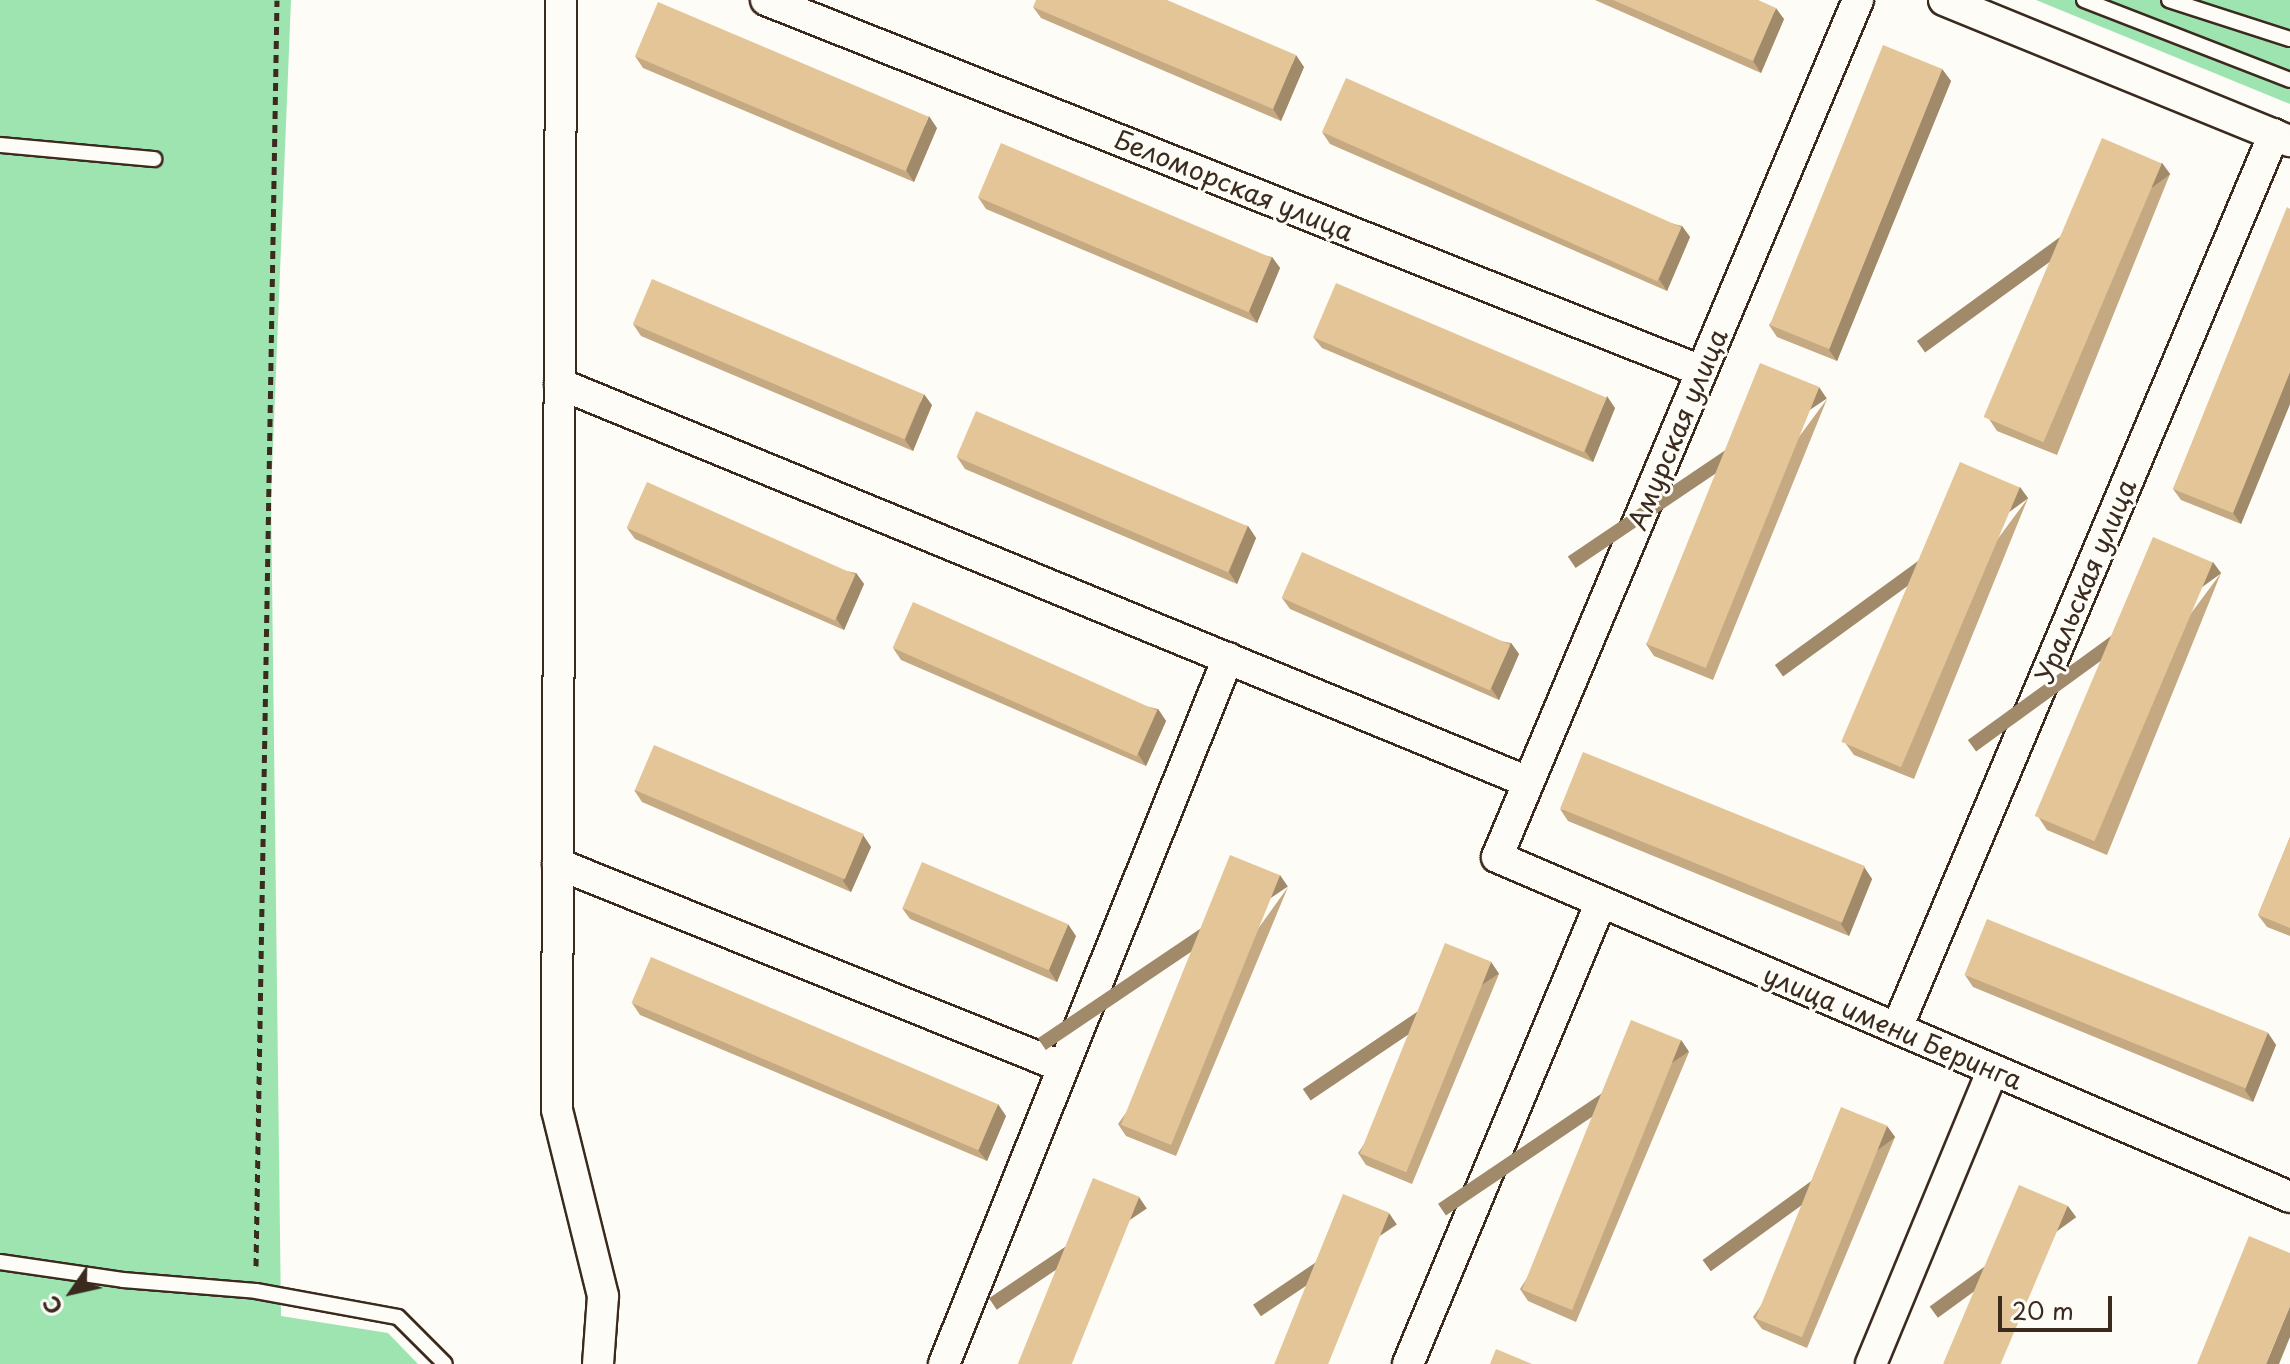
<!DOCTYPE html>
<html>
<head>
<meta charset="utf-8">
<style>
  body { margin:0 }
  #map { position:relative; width:2290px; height:1364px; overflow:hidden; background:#fdfcf7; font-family:"Playpen Sans",sans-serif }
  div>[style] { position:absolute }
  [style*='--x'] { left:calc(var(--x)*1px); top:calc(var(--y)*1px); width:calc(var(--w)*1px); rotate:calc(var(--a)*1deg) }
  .green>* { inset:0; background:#9de4b1 }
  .path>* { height:5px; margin-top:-2.5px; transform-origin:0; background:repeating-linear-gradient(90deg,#3b2a1e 0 8px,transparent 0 14px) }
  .roads { filter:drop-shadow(2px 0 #3b2a1e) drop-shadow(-2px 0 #3b2a1e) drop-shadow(0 2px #3b2a1e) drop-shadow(0 -2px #3b2a1e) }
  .lane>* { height:14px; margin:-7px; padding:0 7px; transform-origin:7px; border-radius:7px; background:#fdfcf7 }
  .street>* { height:30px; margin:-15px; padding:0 15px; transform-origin:15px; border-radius:15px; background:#fdfcf7 }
  .wall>* { inset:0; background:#c4a982 }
  .shaded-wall>* { inset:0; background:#a08a6a; transform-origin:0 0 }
  .building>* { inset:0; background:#e4c597; transform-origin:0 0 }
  span { translate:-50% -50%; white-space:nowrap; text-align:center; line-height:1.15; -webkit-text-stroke:6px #fdfcf7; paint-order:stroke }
  .street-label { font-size:26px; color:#3b2a1e }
  .north { position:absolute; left:32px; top:1252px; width:80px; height:80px; -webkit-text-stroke:6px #fdfcf7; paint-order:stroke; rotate:236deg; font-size:22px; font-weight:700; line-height:32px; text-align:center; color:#3b2a1e }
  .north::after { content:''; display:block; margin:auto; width:28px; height:36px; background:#3b2a1e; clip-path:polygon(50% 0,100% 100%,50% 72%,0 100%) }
  .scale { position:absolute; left:1998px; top:1296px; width:114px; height:36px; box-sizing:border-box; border:4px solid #3b2a1e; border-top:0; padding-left:10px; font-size:24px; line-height:28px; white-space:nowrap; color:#3b2a1e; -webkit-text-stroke:6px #fdfcf7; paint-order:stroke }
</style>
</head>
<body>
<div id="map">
  <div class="green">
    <div style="clip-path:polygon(0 0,291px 0,271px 495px,281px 1316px,388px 1333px,418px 1364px,0 1364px)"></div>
    <div style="clip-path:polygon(2036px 0,2290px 0,2290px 104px)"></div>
  </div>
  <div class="path">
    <div style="--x:256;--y:1266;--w:1266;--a:-89.05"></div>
  </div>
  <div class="roads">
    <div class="lane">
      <div style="--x:2084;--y:0;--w:221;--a:21.2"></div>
      <div style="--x:2169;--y:0;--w:127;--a:17.9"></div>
      <div style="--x:0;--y:145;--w:155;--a:5.2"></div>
      <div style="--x:0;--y:1262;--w:124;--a:8.3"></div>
      <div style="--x:123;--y:1280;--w:133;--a:4.7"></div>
      <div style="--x:256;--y:1291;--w:144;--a:10.4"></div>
      <div style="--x:398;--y:1317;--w:66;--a:45"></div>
    </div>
    <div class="street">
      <div style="--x:561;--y:0;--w:1110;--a:90.21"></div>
      <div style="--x:557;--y:1110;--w:192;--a:76.1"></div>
      <div style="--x:603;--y:1296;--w:68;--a:94.2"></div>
      <div style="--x:766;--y:0;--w:1006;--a:21.64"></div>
      <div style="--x:1858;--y:0;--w:930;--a:112.84"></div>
      <div style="--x:1497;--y:857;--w:863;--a:23.21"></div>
      <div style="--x:1944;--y:0;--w:374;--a:22.2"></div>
      <div style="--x:560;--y:384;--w:1047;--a:22.35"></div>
      <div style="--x:558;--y:864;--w:544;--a:21.9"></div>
      <div style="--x:1897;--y:1028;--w:970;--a:-67.13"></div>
      <div style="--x:944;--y:1364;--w:761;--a:-68.09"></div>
      <div style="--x:1408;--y:1364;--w:501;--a:-67.33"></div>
      <div style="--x:1871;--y:1364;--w:318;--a:-67.5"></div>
    </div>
  </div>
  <div class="wall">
    <div style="clip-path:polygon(1595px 0,1758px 0,1784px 19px,1761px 73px)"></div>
    <div style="clip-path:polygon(1033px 7px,1304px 67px,1281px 121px,1041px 18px)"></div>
    <div style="clip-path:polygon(635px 56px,937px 128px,914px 182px,643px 68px)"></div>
    <div style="clip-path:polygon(1942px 69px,1951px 81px,1837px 361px,1777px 337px,1769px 325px)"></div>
    <div style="clip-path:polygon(1322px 132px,1682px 226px,1690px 237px,1667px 291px,1330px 144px)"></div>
    <div style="clip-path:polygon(2162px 163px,2170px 174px,2057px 455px,1997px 431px,1989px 419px)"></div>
    <div style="clip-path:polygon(978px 197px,1272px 257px,1280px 268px,1257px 323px,986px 209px)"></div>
    <div style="clip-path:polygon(2290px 209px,2290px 404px,2241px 524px,2181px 500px,2173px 489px)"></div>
    <div style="clip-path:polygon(633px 324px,932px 405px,913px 451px,641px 336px)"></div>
    <div style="clip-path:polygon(1313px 337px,1615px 408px,1593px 462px,1322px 348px)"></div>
    <div style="clip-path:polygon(1827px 399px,1713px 680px,1654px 656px,1646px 644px)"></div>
    <div style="clip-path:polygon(957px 457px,1248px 526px,1256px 538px,1237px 584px,965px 469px)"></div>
    <div style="clip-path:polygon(2028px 498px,1914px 779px,1854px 755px,1846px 744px)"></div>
    <div style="clip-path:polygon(627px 528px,856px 573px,864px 584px,844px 630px,635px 539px)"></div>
    <div style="clip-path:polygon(2221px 573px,2107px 855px,2047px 830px,2039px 818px)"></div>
    <div style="clip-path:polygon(1282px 598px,1511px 643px,1519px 654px,1499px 700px,1290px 609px)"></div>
    <div style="clip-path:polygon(893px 648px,1158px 709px,1166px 721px,1146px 766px,901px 660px)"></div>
    <div style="clip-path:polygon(634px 790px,863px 835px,871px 847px,851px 892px,642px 802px)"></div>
    <div style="clip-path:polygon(1560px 809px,1864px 867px,1872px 879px,1849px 936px,1568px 821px)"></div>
    <div style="clip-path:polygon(2290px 837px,2290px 936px,2267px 927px,2258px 915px)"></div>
    <div style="clip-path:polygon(1288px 887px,1176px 1156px,1126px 1136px,1118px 1124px)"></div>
    <div style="clip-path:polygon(902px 908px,1076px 936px,1057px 982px,910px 919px)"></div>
    <div style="clip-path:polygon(1491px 962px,1499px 974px,1412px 1184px,1366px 1165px,1358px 1153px)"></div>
    <div style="clip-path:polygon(1965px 975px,2268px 1033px,2276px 1045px,2253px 1102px,1973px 987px)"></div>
    <div style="clip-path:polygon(632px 1003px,1006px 1116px,987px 1161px,640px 1015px)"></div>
    <div style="clip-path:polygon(1681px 1040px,1689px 1052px,1576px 1322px,1528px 1301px,1520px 1289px)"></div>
    <div style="clip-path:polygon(1887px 1126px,1895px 1137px,1807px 1348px,1762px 1329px,1753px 1317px)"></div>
  </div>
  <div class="shaded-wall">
    <div style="clip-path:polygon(1776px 8px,1784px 19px,1761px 73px,1753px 61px)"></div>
    <div style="clip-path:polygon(1296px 55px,1304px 67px,1281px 121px,1273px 109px)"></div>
    <div style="clip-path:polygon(1942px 69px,1951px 81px,1837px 361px,1829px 350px)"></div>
    <div style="clip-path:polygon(929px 116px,937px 128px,914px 182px,906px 170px)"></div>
    <div style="left:2162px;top:163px;width:14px;height:303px;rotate:54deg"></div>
    <div style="clip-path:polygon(1682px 226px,1690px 237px,1667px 291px,1659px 279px)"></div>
    <div style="clip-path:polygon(1272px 257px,1280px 268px,1257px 323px,1249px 311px)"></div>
    <div style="clip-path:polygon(2290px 372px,2290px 404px,2241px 524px,2233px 513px)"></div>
    <div style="left:1819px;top:387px;width:14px;height:303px;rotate:56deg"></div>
    <div style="clip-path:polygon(924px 394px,932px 405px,913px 451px,905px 440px)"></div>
    <div style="clip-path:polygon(1607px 396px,1615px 408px,1593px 462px,1585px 451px)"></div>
    <div style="left:2020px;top:487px;width:14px;height:303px;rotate:54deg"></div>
    <div style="clip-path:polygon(1248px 526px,1256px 538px,1237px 584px,1229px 572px)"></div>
    <div style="left:2213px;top:562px;width:14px;height:303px;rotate:54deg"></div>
    <div style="clip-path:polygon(856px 573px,864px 584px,844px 630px,836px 618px)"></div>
    <div style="clip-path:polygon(1511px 643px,1519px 654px,1499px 700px,1491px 688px)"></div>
    <div style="clip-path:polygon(1158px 709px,1166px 721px,1146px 766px,1138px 754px)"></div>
    <div style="clip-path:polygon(863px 835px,871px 847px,851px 892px,843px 881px)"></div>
    <div style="clip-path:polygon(1864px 867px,1872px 879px,1849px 936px,1841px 924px)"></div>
    <div style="left:1280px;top:875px;width:14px;height:292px;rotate:56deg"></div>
    <div style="clip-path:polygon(1068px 924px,1076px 936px,1057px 982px,1049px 970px)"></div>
    <div style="left:1491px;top:962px;width:14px;height:227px;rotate:56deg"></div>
    <div style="clip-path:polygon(2268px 1033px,2276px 1045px,2253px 1102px,2245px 1090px)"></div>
    <div style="left:1681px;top:1040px;width:14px;height:293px;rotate:56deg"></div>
    <div style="clip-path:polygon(998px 1104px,1006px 1116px,987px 1161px,978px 1150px)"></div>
    <div style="left:1887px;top:1126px;width:14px;height:228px;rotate:54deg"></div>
    <div style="left:1139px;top:1197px;width:14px;height:181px;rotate:56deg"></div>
    <div style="left:2068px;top:1206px;width:14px;height:171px;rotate:54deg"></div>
    <div style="left:1389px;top:1213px;width:14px;height:164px;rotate:56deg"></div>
    <div style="clip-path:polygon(2290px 1306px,2290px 1337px,2279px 1364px,2266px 1364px)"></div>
  </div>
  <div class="building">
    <div style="clip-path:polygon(1036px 0,1167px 0,1296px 55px,1273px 109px,1033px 7px)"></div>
    <div style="clip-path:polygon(1613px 0,1758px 0,1776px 8px,1753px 61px)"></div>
    <div style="left:658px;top:2px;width:294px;height:59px;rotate:23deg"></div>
    <div style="left:1883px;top:45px;width:64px;height:302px;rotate:22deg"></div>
    <div style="left:1346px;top:78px;width:367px;height:59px;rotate:24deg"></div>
    <div style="left:2102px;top:138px;width:65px;height:303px;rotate:23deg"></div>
    <div style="left:1001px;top:143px;width:294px;height:59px;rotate:23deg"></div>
    <div style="clip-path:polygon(2287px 207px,2290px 209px,2290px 372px,2233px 513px,2173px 489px)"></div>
    <div style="left:652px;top:279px;width:295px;height:49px;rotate:23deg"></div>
    <div style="left:1336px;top:283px;width:294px;height:59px;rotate:23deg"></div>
    <div style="left:1760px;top:363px;width:64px;height:303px;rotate:22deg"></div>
    <div style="left:976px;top:411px;width:295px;height:50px;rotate:23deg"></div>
    <div style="left:1960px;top:462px;width:65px;height:304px;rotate:23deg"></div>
    <div style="left:647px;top:482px;width:228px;height:50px;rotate:24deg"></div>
    <div style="left:2153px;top:537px;width:65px;height:303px;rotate:23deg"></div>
    <div style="left:1302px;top:552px;width:228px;height:50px;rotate:24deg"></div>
    <div style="left:913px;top:602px;width:267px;height:50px;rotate:24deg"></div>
    <div style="left:654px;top:745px;width:228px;height:49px;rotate:23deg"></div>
    <div style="left:1583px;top:752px;width:304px;height:61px;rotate:22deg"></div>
    <div style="clip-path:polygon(2290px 837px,2290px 928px,2258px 915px)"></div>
    <div style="left:1230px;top:855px;width:54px;height:291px;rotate:22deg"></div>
    <div style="left:922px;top:862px;width:159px;height:50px;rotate:23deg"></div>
    <div style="left:1987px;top:919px;width:303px;height:60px;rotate:22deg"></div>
    <div style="left:1445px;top:943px;width:50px;height:227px;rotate:22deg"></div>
    <div style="left:651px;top:957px;width:377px;height:50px;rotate:23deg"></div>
    <div style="left:1631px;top:1020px;width:54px;height:291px;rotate:22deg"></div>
    <div style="left:1841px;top:1107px;width:50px;height:228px;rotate:22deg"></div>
    <div style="left:1093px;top:1178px;width:50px;height:201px;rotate:22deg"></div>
    <div style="left:2019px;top:1185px;width:53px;height:194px;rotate:23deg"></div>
    <div style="left:1343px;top:1194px;width:50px;height:184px;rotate:22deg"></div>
    <div style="clip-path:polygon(2249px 1236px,2290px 1253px,2290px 1306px,2266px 1364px,2197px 1364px)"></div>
    <div style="clip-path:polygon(1496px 1349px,1532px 1364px,1490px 1364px)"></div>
  </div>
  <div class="street-label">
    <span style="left:1234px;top:185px;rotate:22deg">Беломорская улица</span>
    <span style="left:1677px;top:429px;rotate:-67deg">Амурская улица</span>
    <span style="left:2085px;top:581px;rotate:-67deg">Уральская улица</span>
    <span style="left:1893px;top:1027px;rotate:23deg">улица имени Беринга</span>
  </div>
  <div class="north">С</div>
  <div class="scale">20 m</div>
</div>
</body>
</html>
